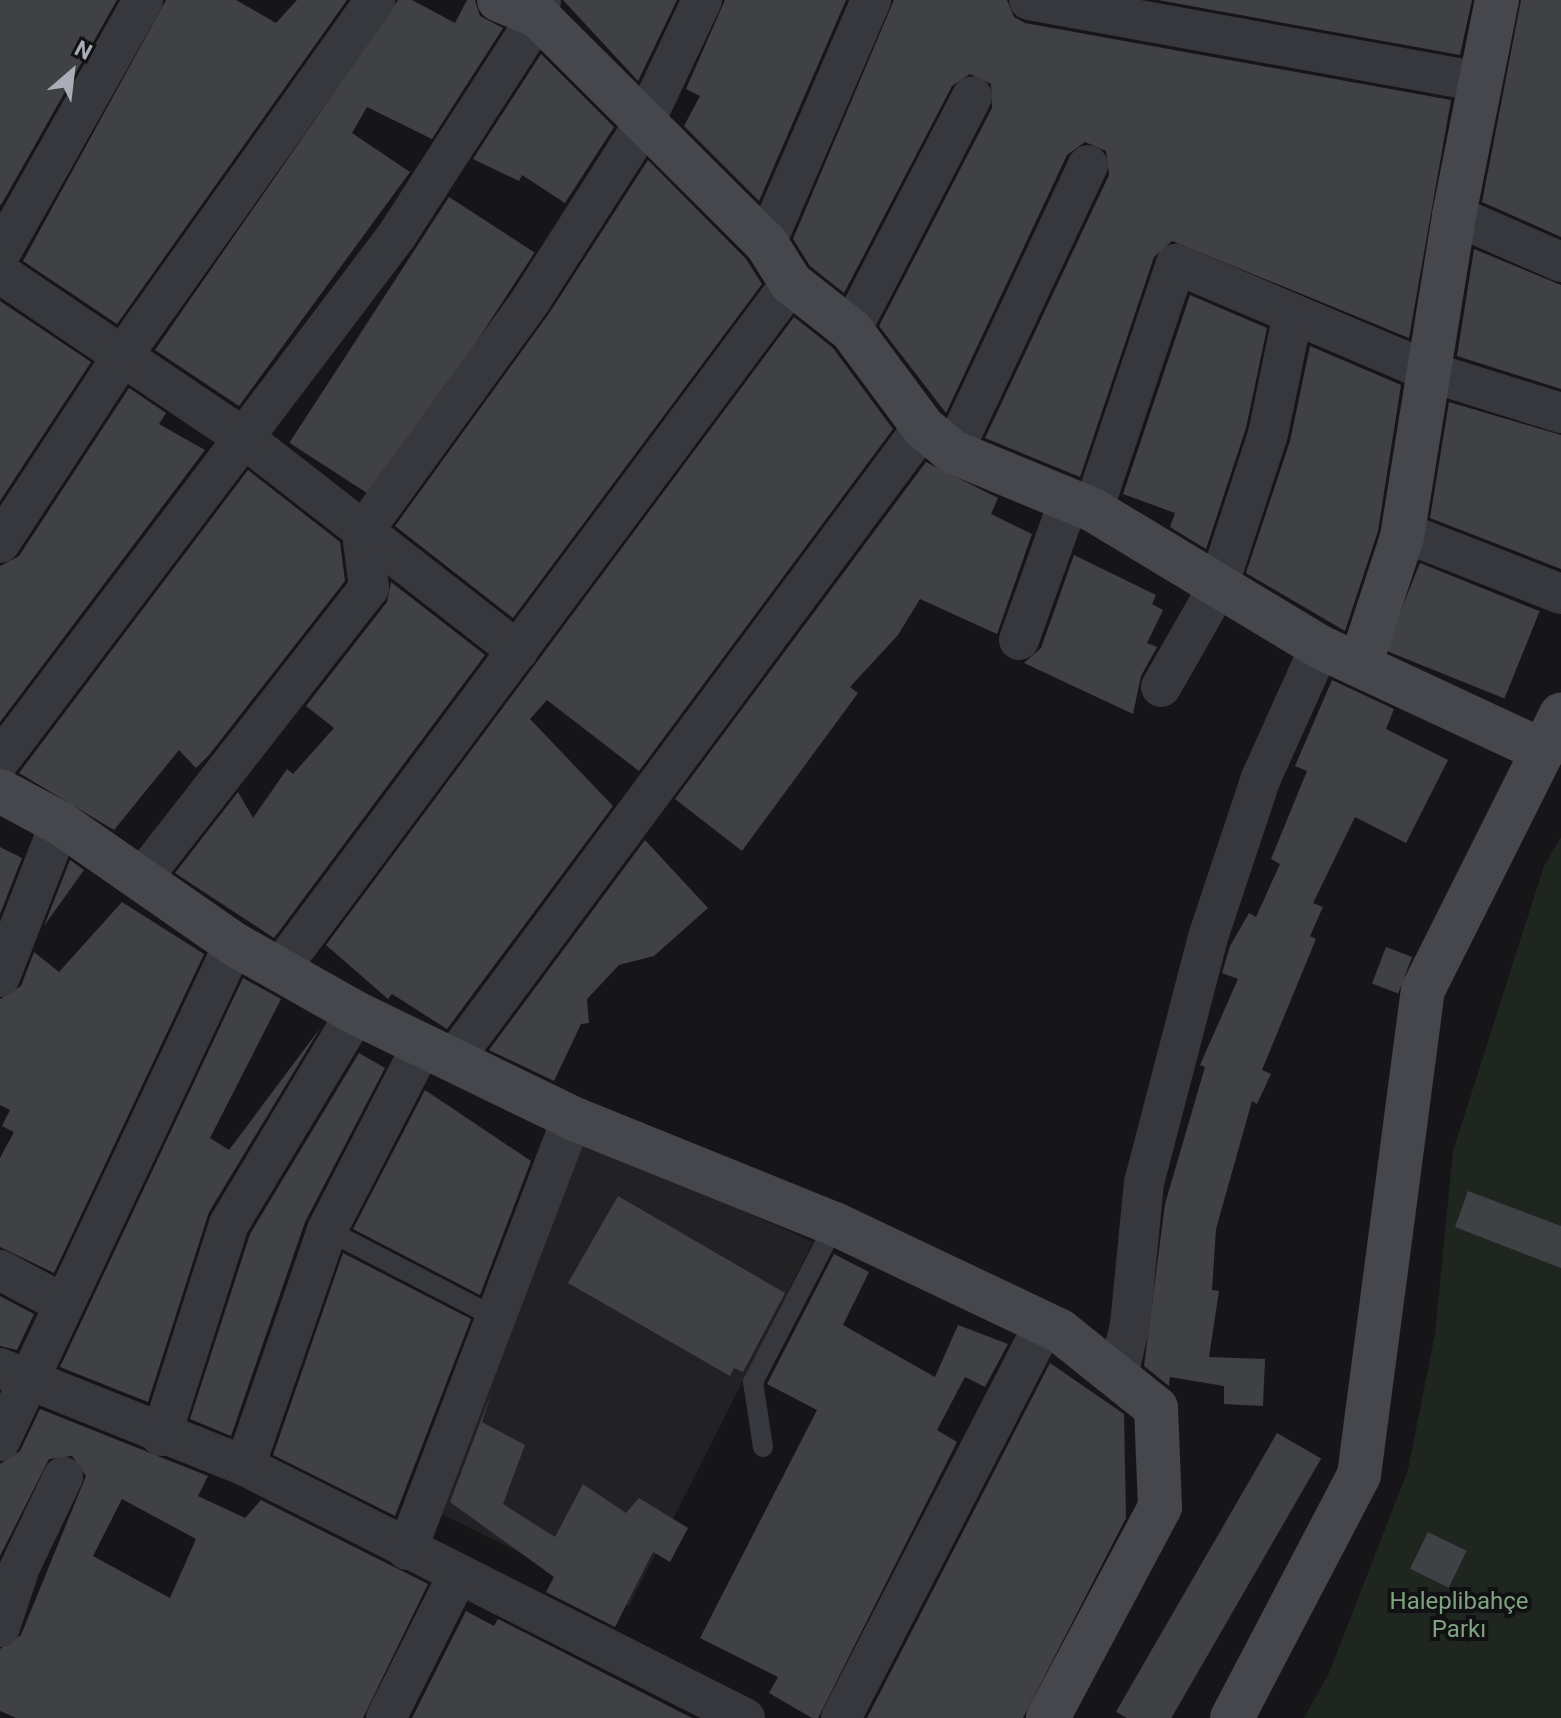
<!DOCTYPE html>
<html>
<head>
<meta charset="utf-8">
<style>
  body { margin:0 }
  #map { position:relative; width:1561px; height:1718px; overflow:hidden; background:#161618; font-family:Roboto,sans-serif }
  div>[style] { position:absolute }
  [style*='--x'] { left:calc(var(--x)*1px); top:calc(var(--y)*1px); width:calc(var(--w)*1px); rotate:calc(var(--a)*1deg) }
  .built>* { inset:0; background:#222225 }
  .green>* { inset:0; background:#1e261f }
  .building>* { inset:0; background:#404145; transform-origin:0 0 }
  .lane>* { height:20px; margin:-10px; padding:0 10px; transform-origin:10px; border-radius:10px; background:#37383d }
  .street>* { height:40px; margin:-20px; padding:0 20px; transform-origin:20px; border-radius:20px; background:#37383d }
  .secondary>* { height:44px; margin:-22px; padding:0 22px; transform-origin:22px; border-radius:22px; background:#45474d }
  span { translate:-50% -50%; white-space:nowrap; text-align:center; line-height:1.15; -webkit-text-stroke:8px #111113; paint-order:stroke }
  .park-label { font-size:24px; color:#7fa381 }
  .north { position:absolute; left:32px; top:32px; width:80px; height:80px; -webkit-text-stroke:6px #111113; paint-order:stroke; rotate:28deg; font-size:22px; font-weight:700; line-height:32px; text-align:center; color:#a8adb8 }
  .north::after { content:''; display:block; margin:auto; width:28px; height:36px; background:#a8adb8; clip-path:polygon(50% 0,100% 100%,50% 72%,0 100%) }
</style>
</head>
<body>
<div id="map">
  <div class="built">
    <div style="clip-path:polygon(571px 1133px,813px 1242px,629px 1606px,427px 1507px)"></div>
  </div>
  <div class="green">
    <div style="clip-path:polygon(1561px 837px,1561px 1718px,1304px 1718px,1329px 1673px,1408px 1470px,1435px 1334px,1453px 1151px,1544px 866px)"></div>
  </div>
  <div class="building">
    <div style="clip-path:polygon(0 0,117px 0,1px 205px,0 204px)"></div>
    <div style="clip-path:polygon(166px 0,236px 0,276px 23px,297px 0,347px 0,117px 324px,23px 261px)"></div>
    <div style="clip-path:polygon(398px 0,412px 0,455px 23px,467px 0,475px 0,480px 16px,503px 28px,432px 139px,367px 107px,352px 133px,410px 172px,239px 406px,155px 350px)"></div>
    <div style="clip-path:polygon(563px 0,677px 0,638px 81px)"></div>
    <div style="clip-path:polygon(725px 0,846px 0,759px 201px,684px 126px,700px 96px,686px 89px)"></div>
    <div style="clip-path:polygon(894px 0,1007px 0,1014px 17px,1025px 23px,1451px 100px,1409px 338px,1172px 241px,1154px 257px,1080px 477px,985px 438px,1109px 175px,1106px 151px,1085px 142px,1067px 155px,946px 413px,879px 326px,992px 108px,991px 84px,970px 74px,952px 86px,844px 293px,810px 266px,793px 239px)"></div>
    <div style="clip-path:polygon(1158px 0,1472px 0,1460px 55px)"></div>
    <div style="clip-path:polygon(1521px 0,1561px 0,1561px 237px,1482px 202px)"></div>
    <div style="clip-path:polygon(541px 54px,614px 127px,565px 203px,522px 175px,519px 181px,473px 159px)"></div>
    <div style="clip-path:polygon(648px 160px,746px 259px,762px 284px,513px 618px,395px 526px,550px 312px)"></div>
    <div style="left:449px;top:197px;width:102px;height:293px;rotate:33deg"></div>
    <div style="clip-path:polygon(1474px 249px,1561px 285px,1561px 389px,1457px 356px)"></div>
    <div style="clip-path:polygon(1190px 295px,1267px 328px,1246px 428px,1206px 549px,1170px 527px,1175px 513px,1123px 494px)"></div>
    <div style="clip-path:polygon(0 301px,91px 362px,0 501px)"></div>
    <div style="clip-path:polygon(794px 317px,833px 348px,893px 429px,639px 771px,547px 700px,530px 719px,613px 806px,447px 1029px,392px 994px,388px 999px,326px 945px)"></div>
    <div style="clip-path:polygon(1310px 346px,1401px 385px,1378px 531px,1345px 631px,1246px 573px,1290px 441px)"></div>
    <div style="clip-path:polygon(129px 388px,166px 413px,159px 424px,205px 450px,0 722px,0 566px,19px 556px)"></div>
    <div style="clip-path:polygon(1449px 402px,1561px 435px,1561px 569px,1430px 518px)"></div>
    <div style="clip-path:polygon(926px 462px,998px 498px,991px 514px,1032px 534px,997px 634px,920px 599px,898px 635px,850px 687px,858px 693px,742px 851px,675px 799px)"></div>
    <div style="clip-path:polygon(248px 470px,340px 542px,345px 581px,209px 755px,196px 768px,179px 750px,114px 830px,19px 773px)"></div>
    <div style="clip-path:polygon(1074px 555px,1156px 595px,1152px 604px,1163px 610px,1147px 643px,1157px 647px,1141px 676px,1133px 714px,1024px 663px,1041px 648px)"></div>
    <div style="left:1420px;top:563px;width:129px;height:94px;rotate:22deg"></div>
    <div style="clip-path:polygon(391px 582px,485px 655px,274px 938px,175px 873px,238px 792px,253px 818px,287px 769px,293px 774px,334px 728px,306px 706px,387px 602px)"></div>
    <div style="clip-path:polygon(1332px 680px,1394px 709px,1386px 729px,1448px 760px,1406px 843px,1355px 817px,1313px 903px,1323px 907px,1310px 936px,1316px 939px,1262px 1070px,1271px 1074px,1257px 1104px,1252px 1101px,1216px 1229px,1212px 1290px,1219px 1291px,1209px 1357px,1265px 1359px,1263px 1406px,1224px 1404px,1224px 1386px,1170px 1377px,1169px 1386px,1144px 1366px,1165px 1204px,1205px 1067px,1200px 1065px,1238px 979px,1222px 973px,1230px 946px,1249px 913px,1256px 917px,1280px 864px,1271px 859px,1307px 771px,1295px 766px)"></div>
    <div style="clip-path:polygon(645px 840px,708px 908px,654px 956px,619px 965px,587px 999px,589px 1023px,581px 1024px,554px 1081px,489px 1050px)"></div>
    <div style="clip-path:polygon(0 847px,22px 858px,0 914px)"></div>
    <div style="clip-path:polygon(70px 860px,84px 870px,44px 926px)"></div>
    <div style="clip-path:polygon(122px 902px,204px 954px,54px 1273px,0 1247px,0 1158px,14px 1132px,2px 1126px,10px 1110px,0 1105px,0 999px,21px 986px,34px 952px,59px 972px)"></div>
    <div style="left:1386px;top:947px;width:28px;height:39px;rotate:21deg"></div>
    <div style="clip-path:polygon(243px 978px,281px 999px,210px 1138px,229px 1150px,321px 1027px,209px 1212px,148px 1402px,60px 1367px)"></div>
    <div style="clip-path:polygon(359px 1053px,385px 1068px,305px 1222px,231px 1436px,190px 1419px,250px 1234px)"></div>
    <div style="clip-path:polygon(425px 1090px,531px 1161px,480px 1295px,353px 1229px)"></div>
    <div style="clip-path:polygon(1468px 1191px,1561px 1226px,1561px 1268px,1455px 1227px)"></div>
    <div style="clip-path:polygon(618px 1196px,785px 1293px,743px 1372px,734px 1368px,730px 1376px,568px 1283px)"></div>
    <div style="clip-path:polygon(343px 1253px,471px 1319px,395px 1516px,273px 1455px)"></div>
    <div style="clip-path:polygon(834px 1254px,869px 1272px,843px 1325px,935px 1377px,958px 1325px,1008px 1344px,985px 1387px,965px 1377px,937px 1430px,957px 1442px,818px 1718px,812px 1718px,769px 1693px,778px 1677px,700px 1638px,817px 1410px,767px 1384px)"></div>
    <div style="clip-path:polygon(0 1296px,34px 1314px,17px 1350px,0 1346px)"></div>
    <div style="clip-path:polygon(1050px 1363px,1124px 1414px,1126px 1518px,1023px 1718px,867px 1718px)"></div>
    <div style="clip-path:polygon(492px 1391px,482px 1422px,525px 1445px,503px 1504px,555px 1537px,583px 1484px,626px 1513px,639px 1498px,688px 1528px,670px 1562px,653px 1552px,615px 1627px,546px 1592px,554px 1577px,450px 1502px)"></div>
    <div style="clip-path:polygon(evenodd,40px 1409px,208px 1476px,198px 1496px,245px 1518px,261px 1500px,428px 1584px,363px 1718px,16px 1718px,0 1711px,0 1649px,21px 1635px,86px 1476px,72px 1456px,49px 1459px,0 1556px,0 1464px,20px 1451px,40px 1409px,122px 1499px,196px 1539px,170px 1598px,93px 1556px,122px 1499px)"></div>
    <div style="left:1277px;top:1433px;width:51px;height:322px;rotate:30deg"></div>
    <div style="left:1428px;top:1532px;width:43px;height:41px;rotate:26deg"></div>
    <div style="clip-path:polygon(466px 1611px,494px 1626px,498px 1619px,692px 1718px,412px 1718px)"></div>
  </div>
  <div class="lane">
    <div style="--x:327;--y:1230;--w:194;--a:27.4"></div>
    <div style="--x:763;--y:1447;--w:66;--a:-98.7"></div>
    <div style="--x:753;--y:1382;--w:178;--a:-62.6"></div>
  </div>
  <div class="street">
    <div style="--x:1029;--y:0;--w:458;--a:10.3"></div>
    <div style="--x:1454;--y:215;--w:117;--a:23.7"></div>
    <div style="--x:766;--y:243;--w:265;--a:-66.6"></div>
    <div style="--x:0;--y:254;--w:291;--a:-60.6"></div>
    <div style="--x:0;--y:273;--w:295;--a:34.1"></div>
    <div style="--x:244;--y:438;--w:347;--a:37.9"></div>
    <div style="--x:851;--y:330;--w:263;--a:-62.6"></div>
    <div style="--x:953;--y:452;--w:317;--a:-64.8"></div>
    <div style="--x:1093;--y:510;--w:260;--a:-71.4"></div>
    <div style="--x:1176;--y:264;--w:276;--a:23"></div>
    <div style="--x:1430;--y:372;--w:137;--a:17.4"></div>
    <div style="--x:1403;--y:532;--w:170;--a:21.4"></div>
    <div style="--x:0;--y:543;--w:228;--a:-56.8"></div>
    <div style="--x:125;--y:352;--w:432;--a:-54.6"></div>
    <div style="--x:1019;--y:640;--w:149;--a:-70.3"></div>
    <div style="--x:1161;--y:687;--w:113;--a:-60.3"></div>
    <div style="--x:1217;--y:589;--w:163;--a:-71.8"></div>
    <div style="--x:1268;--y:434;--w:118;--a:-78.3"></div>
    <div style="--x:0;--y:760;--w:658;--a:-52.9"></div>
    <div style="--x:397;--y:235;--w:260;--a:-57.2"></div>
    <div style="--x:538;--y:16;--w:16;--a:-79"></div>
    <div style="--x:143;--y:877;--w:367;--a:-52"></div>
    <div style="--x:369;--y:588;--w:55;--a:-97.3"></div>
    <div style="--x:362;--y:533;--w:288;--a:-54"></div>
    <div style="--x:531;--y:300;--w:208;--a:-57.4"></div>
    <div style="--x:643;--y:125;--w:138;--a:-64.7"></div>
    <div style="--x:279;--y:970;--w:857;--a:-53.3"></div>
    <div style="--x:0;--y:977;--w:165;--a:-68.7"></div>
    <div style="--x:453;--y:1060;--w:788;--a:-53.41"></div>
    <div style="--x:0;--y:1270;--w:72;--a:28"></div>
    <div style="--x:0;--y:1368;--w:264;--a:21.8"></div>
    <div style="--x:245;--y:1466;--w:560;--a:26.75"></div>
    <div style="--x:1118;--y:1375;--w:51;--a:-76.5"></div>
    <div style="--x:1130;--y:1325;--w:143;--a:-84.4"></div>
    <div style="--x:1144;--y:1183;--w:254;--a:-75.4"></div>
    <div style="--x:1208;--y:937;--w:168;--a:-71.6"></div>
    <div style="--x:1261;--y:778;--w:144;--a:-65.8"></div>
    <div style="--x:161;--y:1436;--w:223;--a:-72.2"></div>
    <div style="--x:229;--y:1224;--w:246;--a:-59"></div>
    <div style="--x:0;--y:1441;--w:549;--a:-64.79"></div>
    <div style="--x:245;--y:1466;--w:250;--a:-70.8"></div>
    <div style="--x:327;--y:1230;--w:209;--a:-62.7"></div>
    <div style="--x:407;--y:1550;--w:462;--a:-69.1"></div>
    <div style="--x:0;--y:1627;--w:63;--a:-71.6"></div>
    <div style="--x:20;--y:1567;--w:100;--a:-64.5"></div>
    <div style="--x:386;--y:1718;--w:160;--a:-63.3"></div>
    <div style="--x:841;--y:1718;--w:443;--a:-62.7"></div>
  </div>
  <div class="secondary">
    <div style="--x:499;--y:0;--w:42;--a:22.3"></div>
    <div style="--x:538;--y:16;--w:322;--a:44.9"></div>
    <div style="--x:766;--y:243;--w:47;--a:58"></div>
    <div style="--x:791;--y:283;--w:76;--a:38.1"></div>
    <div style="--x:851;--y:330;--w:121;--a:53.4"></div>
    <div style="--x:923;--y:427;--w:39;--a:40"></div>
    <div style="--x:953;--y:452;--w:152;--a:22.5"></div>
    <div style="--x:1093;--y:510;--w:265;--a:31.1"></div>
    <div style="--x:1320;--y:647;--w:246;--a:25"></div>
    <div style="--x:1360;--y:665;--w:135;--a:-71.8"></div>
    <div style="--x:1402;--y:537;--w:326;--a:-80.8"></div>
    <div style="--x:1454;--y:215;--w:219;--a:-78.7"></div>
    <div style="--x:0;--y:791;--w:68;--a:28.1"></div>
    <div style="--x:60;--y:823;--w:212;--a:34.8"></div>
    <div style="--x:234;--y:944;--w:140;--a:29.5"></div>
    <div style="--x:356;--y:1013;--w:240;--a:25.9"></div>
    <div style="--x:572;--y:1118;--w:284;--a:22"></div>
    <div style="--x:835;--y:1224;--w:249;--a:25.4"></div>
    <div style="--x:1060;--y:1331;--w:123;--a:38.7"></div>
    <div style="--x:1156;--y:1408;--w:99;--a:87.7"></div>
    <div style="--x:1160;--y:1507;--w:239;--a:118"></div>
    <div style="--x:1232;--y:1718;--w:274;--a:-62.4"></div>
    <div style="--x:1359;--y:1475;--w:489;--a:-82.5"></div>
    <div style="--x:1423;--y:990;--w:308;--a:-63.4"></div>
  </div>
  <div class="park-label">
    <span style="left:1459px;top:1616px">Haleplibahçe<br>Parkı</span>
  </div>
  <div class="north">N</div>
</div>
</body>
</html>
